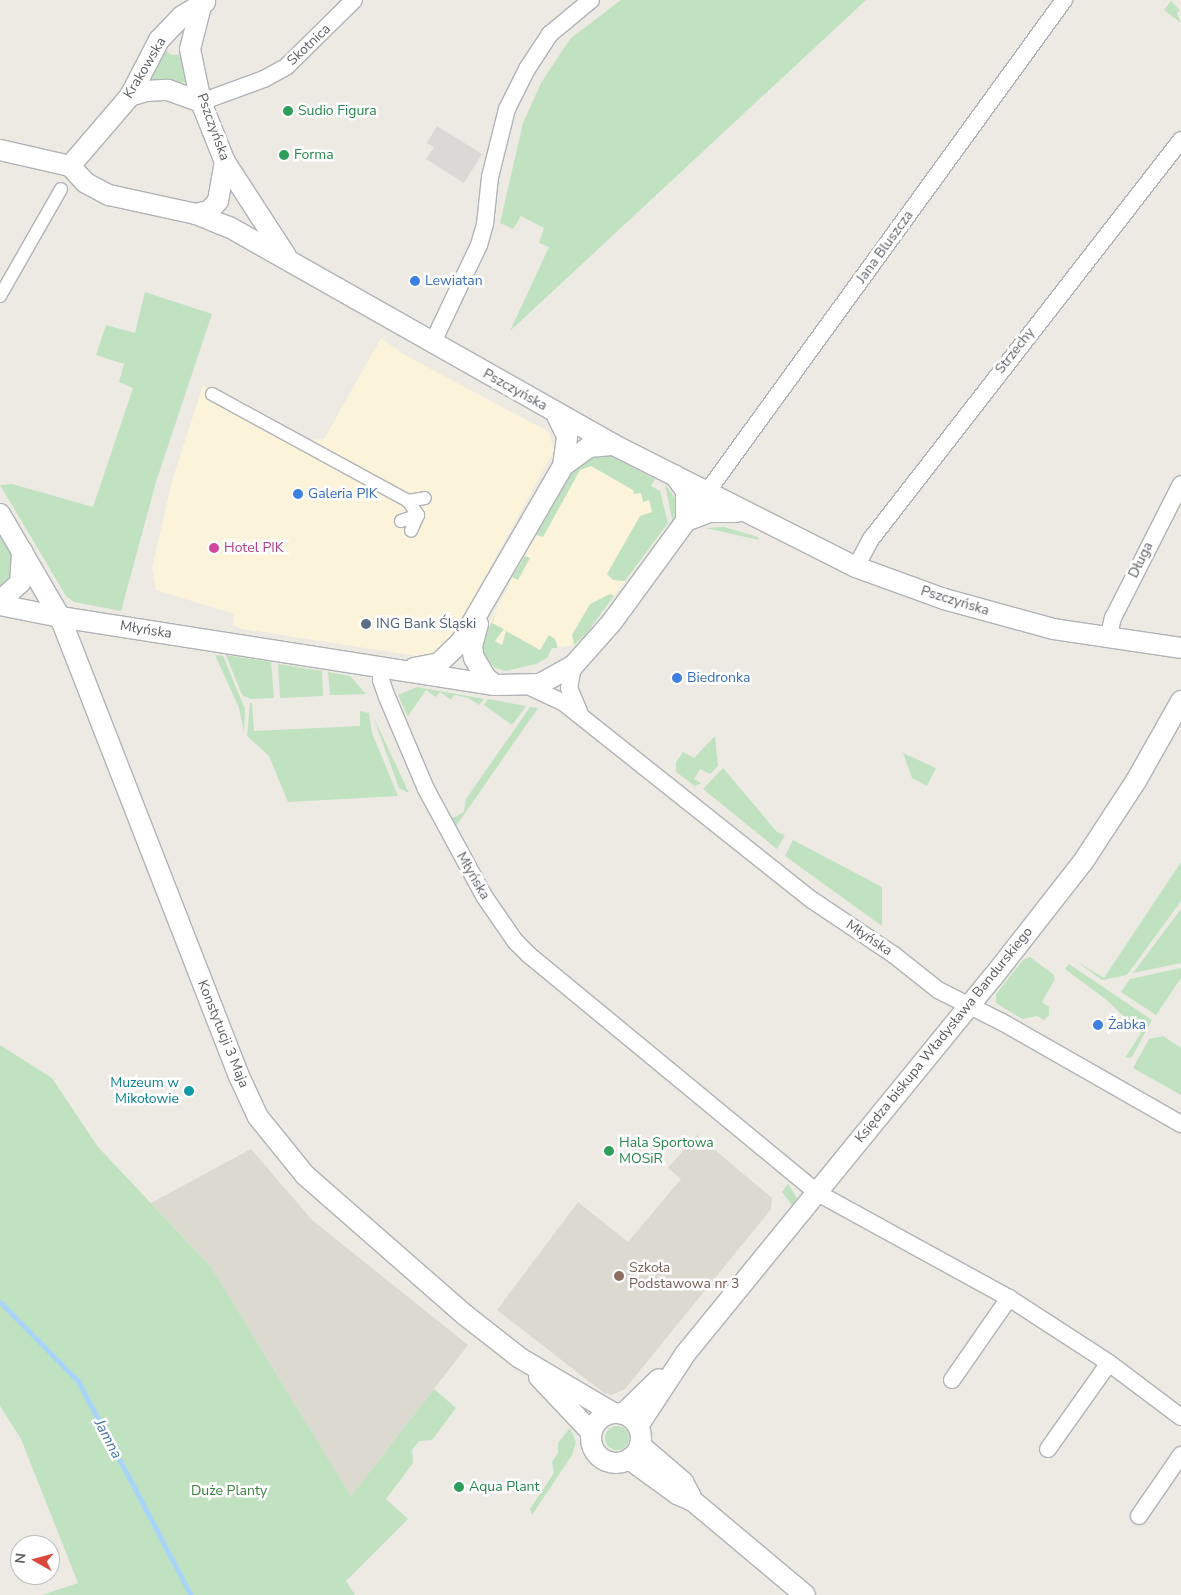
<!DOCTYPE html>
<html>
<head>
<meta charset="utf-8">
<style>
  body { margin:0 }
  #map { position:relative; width:1181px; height:1595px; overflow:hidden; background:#eceae3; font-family:"Nunito Sans",sans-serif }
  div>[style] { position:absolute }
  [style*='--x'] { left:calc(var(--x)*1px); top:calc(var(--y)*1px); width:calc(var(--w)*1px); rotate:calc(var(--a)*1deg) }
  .commercial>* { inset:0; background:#fbf3da }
  .industrial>* { inset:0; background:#dbd9d5 }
  .education>* { inset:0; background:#dcd9d1 }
  .green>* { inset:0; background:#c1e2c1 }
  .round { border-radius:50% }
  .stream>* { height:5px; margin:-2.5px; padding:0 2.5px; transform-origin:2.5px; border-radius:2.5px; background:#a8d4f8 }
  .roads { filter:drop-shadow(1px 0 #b0b3b7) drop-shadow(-1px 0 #b0b3b7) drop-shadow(0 1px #b0b3b7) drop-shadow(0 -1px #b0b3b7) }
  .pedestrian>* { height:12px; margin:-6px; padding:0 6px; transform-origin:6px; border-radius:6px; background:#fff }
  .minor>* { height:16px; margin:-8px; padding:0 8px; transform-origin:8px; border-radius:8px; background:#fff }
  .tertiary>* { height:20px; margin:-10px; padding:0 10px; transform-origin:10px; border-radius:10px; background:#fff }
  .tertiary>.ring { margin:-10px; padding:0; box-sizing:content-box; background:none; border:20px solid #fff; border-radius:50% }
  .dots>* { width:14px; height:14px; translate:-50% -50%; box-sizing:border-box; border:2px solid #fff; border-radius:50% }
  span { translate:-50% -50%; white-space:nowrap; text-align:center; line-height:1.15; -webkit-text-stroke:5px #fff; paint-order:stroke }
  .street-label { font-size:14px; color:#5b5e62 }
  .leisure-label { font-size:14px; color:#27864d }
  .left { translate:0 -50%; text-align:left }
  .shop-label { font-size:14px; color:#366cbe }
  .hotel-label { font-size:14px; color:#b23c85 }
  .service-label { font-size:14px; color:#4e5e75 }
  .culture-label { font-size:14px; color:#0d838f }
  .right { translate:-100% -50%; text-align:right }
  .education-label { font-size:14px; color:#785e54 }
  .park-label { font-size:14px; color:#3c813f }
  .water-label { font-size:15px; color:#4776a8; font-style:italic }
  .north { position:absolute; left:10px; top:1535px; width:50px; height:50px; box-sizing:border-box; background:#fff; border:1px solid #bdbfc0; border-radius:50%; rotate:277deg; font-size:14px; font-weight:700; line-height:20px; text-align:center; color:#5b5e62 }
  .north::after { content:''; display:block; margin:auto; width:18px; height:22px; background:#da483b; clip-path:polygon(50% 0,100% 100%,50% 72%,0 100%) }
</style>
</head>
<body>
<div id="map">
  <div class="commercial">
    <div style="clip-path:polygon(381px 338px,405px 355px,549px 432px,554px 451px,452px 637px,436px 654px,423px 657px,242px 629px,233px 625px,234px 614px,156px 590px,152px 568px,172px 481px,203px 385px,238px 399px,310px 440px,324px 439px)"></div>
    <div style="clip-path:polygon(579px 461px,655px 479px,651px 486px,660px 491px,668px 523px,593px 625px,574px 645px,552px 648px,547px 658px,536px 664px,506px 671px,495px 668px,484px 655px,483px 635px,513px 577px)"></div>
  </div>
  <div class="industrial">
    <div style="clip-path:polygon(437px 126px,482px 154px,464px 183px,426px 159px,434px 147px,427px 143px)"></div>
  </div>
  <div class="education">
    <div style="clip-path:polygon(697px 1135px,772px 1198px,771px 1209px,625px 1389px,612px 1395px,604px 1393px,497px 1310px,578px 1202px,628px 1242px,681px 1179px,668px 1168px)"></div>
    <div style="clip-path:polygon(251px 1149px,312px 1220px,468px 1345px,351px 1496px,211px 1267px,151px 1203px)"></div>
  </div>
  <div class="green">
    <div style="clip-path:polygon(621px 0,866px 0,510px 331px,549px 247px,539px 243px,544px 228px,521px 216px,513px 229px,500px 223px,523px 123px,541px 83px,570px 39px)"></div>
    <div style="clip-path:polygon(1171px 1px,1180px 10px,1177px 13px,1181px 23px,1164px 10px)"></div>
    <div style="clip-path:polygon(164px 49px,171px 55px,184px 54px,189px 82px,149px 83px,150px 73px)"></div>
    <div style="clip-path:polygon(145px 292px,212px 314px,156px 482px,121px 611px,74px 602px,66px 596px,0 485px,12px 484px,93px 507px,133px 388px,119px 382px,124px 364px,96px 355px,106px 325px,135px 333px)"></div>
    <div style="clip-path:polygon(609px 455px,655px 479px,651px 486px,660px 491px,668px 523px,625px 581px,613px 580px,607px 574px,640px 516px,652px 512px,649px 500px,643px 502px,641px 493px,634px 494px,633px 490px,591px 466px,580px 470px,543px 537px,536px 535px,574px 468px,585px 457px)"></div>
    <div style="clip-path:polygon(665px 484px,677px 501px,673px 524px)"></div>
    <div style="clip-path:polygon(724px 527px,758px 537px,759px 540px,706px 528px)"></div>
    <div style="clip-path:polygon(0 528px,14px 552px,17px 574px,0 590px)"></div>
    <div style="clip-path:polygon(525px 556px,530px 558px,518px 580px,512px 577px)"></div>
    <div style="clip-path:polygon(610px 594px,614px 596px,586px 634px,574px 645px,572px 635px,590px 604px)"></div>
    <div style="clip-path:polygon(497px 610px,492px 623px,504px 629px,495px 641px,502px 645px,506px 631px,540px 650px,549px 635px,555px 639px,558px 648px,552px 648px,547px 658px,536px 664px,506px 671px,495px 668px,484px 655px,482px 642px)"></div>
    <div style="clip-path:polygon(215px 655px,223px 656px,245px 709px,244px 732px,239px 708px)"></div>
    <div style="clip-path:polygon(226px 655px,271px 662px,274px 698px,251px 699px,242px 695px)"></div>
    <div style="clip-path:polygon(278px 664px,322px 671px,323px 696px,280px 698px)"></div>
    <div style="clip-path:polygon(328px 672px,350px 676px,366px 694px,330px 695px)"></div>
    <div style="clip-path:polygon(417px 687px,484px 699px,479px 705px,468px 698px,454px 695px,451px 700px,440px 692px,436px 697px,426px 690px,408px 716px,410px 721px,398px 695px)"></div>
    <div style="clip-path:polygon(488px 699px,526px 706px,512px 725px,484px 705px)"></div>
    <div style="clip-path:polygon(250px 703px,252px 703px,254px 731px,360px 726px,360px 711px,369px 713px,372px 733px,398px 796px,288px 802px,269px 756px,247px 736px)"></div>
    <div style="clip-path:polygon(530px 707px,538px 708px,454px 829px,449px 820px,464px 812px,466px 799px)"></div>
    <div style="clip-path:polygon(373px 716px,409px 793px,399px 788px)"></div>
    <div style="clip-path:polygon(715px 736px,718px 766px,710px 774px,700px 769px,694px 779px,701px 783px,695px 786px,676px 772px,676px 762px,683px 752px,694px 758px)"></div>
    <div style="clip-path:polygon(903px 753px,936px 768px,927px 786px,912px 778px)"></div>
    <div style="clip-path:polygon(723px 768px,777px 832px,785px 835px,777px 849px,703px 789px)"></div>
    <div style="clip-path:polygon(793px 840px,882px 887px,882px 926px,785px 856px)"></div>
    <div style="clip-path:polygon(1181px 862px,1181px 901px,1127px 975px,1102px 980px,1076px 961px,1104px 978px)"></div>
    <div style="clip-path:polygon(1181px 909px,1181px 963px,1133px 973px)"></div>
    <div style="clip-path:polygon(1030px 957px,1053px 974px,1055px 979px,1042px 1002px,1049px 1007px,1049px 1015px,1044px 1020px,1037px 1016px,1022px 1019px,996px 1003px,996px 994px,1023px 960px)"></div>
    <div style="clip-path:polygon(1069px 964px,1152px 1020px,1132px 1057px,1125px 1058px,1141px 1033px,1108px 1001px,1065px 969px)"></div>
    <div style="clip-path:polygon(1181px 968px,1181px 978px,1156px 1015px,1121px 992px,1130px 979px)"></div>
    <div style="clip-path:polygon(1163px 1036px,1181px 1048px,1181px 1095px,1133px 1068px,1149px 1039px)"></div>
    <div style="clip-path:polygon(0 1045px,52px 1078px,98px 1147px,211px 1267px,351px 1496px,434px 1389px,456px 1408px,432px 1440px,419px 1441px,412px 1450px,413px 1463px,386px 1499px,408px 1519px,346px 1581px,355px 1595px,42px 1595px,78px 1583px,21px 1439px,0 1406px)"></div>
    <div style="clip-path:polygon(788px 1184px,797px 1198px,794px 1208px,782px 1192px)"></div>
    <div class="round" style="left:605px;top:1426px;width:24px;height:24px"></div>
    <div style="clip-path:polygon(570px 1428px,576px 1442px,572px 1455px,532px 1515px,530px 1509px,554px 1473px,552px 1462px,558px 1453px,558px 1443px)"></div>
  </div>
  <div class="stream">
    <div style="--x:0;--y:1302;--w:111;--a:45.4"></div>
    <div style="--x:78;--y:1381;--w:242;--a:62.2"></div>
  </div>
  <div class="roads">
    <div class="pedestrian">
      <div style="--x:0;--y:296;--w:123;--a:-60.3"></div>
      <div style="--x:212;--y:394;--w:223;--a:28.6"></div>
      <div style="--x:408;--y:501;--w:17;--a:-10"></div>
      <div style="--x:408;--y:501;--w:17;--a:54"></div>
      <div style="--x:418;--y:515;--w:17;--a:114"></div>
      <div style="--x:401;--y:521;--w:18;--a:-19"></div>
    </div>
    <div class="minor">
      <div style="--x:201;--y:102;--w:67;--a:-20.1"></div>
      <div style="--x:264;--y:79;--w:26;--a:-29"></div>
      <div style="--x:287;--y:66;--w:94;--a:-44.6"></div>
      <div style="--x:432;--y:344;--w:110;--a:-64.6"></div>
      <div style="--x:479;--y:245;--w:22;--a:-74"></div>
      <div style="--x:485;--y:224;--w:47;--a:-83.9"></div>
      <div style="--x:490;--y:177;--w:70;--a:-76"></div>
      <div style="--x:507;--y:109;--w:45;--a:-63.4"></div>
      <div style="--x:527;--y:69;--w:42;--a:-56.7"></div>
      <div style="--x:550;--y:34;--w:53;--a:-39.7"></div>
      <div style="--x:686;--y:521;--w:644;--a:-54.04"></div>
      <div style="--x:856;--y:567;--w:32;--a:-62"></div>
      <div style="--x:871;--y:539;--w:505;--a:-52.15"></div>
      <div style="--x:1108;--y:639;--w:22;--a:-77"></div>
      <div style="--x:1113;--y:618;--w:150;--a:-63.1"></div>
      <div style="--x:573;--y:666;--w:22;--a:100"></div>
      <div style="--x:569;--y:688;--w:26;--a:67"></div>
      <div style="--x:381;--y:667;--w:13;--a:90"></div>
      <div style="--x:381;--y:680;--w:18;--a:71"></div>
      <div style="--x:387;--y:697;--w:100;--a:67"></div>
      <div style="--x:426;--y:789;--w:122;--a:61.5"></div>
      <div style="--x:484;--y:896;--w:55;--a:55.4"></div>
      <div style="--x:515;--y:941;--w:20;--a:45"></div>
      <div style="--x:529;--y:955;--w:372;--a:39.5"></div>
      <div style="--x:816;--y:1192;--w:220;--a:28.8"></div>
      <div style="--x:1009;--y:1298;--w:119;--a:33"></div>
      <div style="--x:1109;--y:1363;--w:90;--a:36.9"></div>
      <div style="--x:528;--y:686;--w:40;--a:25"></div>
      <div style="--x:564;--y:703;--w:317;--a:38.5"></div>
      <div style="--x:812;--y:900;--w:99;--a:33.9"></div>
      <div style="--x:894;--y:955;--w:56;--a:38.5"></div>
      <div style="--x:938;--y:990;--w:72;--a:26.6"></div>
      <div style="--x:1002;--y:1022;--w:206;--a:29.7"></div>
      <div style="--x:952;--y:1380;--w:100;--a:-55.2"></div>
      <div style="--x:1048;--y:1449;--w:105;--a:-54.7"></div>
      <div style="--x:1139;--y:1516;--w:74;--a:-55.5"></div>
    </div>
    <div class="tertiary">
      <div style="--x:201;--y:6;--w:44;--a:104.3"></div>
      <div style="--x:190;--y:49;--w:54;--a:78.3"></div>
      <div style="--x:201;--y:102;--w:65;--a:68.2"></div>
      <div style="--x:225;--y:162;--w:112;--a:57"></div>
      <div style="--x:130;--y:96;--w:17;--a:-17"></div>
      <div style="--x:146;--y:91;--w:22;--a:-3"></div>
      <div style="--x:168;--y:90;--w:35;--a:20"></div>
      <div style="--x:0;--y:150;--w:72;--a:12.9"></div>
      <div style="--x:70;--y:166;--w:23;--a:47"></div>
      <div style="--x:86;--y:183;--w:26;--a:28"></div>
      <div style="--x:109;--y:195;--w:89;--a:12.3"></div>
      <div style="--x:196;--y:214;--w:35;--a:22"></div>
      <div style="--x:229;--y:227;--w:442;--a:29.5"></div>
      <div style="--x:614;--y:445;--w:271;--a:26.8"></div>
      <div style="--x:856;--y:567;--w:94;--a:20"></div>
      <div style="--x:944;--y:599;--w:114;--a:15.3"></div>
      <div style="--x:1054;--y:629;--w:128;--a:8.5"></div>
      <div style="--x:70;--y:166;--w:92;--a:-49.4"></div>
      <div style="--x:130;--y:96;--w:63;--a:-62.6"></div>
      <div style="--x:159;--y:40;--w:33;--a:-46"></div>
      <div style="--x:182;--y:16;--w:27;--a:-31"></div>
      <div style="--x:196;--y:214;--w:13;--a:-13"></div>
      <div style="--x:209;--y:211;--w:13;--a:-48"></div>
      <div style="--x:218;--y:201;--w:40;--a:-80"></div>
      <div style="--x:563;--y:466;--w:32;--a:-36"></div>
      <div style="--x:589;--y:447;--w:25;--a:-5"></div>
      <div style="--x:0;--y:514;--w:119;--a:59.8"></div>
      <div style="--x:60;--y:617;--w:490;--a:68.7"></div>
      <div style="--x:238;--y:1074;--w:47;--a:65.1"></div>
      <div style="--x:258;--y:1117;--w:75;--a:51"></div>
      <div style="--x:305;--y:1175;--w:213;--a:41.2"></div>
      <div style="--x:465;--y:1315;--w:70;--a:38"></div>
      <div style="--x:520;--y:1358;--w:108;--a:30.6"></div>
      <div style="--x:686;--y:521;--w:26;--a:-21"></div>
      <div style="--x:710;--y:512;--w:27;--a:0"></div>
      <div style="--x:0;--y:601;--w:27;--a:-42"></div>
      <div style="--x:20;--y:583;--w:32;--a:-86"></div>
      <div style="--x:0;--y:605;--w:61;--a:11.3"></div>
      <div style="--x:60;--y:617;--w:440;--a:8.9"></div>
      <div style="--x:495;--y:685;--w:45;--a:-1.3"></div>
      <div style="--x:540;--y:684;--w:38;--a:-29"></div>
      <div style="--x:573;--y:666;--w:59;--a:-48.4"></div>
      <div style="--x:612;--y:622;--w:125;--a:-53.8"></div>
      <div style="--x:686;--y:521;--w:30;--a:-90"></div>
      <div style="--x:686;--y:491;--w:19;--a:-125"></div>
      <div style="--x:478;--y:624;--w:24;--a:105"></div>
      <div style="--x:472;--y:647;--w:11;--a:80"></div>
      <div style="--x:474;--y:658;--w:23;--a:59"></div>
      <div style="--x:486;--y:678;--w:11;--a:38"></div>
      <div style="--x:414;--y:668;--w:25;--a:-11"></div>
      <div style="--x:439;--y:663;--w:30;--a:-44"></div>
      <div style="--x:461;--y:642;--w:203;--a:-59.9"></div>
      <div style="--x:563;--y:466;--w:30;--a:-82"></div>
      <div style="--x:567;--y:436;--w:25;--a:-116"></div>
      <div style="--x:539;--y:1377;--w:76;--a:46.6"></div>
      <div class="ring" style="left:591px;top:1413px;width:30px;height:30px"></div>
      <div style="--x:623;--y:1414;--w:50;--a:-44.2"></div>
      <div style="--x:638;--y:1426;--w:87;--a:-56.7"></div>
      <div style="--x:686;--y:1353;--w:485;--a:-50.8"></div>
      <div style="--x:993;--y:977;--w:146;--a:-52"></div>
      <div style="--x:1083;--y:862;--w:97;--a:-56.8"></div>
      <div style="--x:1136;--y:781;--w:92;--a:-60.6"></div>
      <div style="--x:640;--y:1445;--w:57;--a:40.7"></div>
      <div style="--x:683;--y:1482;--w:17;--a:62"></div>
      <div style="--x:629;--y:1459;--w:59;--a:36.1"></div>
      <div style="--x:677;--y:1494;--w:17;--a:24"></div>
      <div style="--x:693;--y:1501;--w:146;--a:40"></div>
    </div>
  </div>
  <div class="dots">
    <div style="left:288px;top:111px;background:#2e9e5b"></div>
    <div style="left:284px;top:155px;background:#2e9e5b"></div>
    <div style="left:415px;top:281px;background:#3f7fe0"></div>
    <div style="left:298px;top:494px;background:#3f7fe0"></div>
    <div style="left:214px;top:548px;background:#d1479c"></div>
    <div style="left:366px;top:624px;background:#5c6f8a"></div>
    <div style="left:677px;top:678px;background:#3f7fe0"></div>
    <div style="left:1098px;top:1025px;background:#3f7fe0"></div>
    <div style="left:189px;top:1091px;background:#0f9aa8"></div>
    <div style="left:609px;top:1151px;background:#2e9e5b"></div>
    <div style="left:619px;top:1276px;background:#8d6e63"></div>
    <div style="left:459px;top:1487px;background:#2e9e5b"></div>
  </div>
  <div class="street-label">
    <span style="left:309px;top:45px;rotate:-43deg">Skotnica</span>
    <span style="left:145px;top:68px;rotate:-59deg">Krakowska</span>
    <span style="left:213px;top:127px;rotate:70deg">Pszczyńska</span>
    <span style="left:885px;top:247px;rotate:-54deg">Jana Bluszcza</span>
    <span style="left:1015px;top:351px;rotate:-52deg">Strzechy</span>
    <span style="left:515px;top:390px;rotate:29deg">Pszczyńska</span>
    <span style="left:1141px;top:560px;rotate:-64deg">Długa</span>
    <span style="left:955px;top:601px;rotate:17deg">Pszczyńska</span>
    <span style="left:146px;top:630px;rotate:9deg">Młyńska</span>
    <span style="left:473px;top:876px;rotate:60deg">Młyńska</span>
    <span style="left:869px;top:938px;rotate:34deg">Młyńska</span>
    <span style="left:223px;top:1034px;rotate:68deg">Konstytucji 3 Maja</span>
    <span style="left:944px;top:1035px;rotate:-51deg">Księdza biskupa Władysława Bandurskiego</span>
  </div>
  <div class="leisure-label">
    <span class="left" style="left:298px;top:111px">Sudio Figura</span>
    <span class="left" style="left:294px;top:155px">Forma</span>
    <span class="left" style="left:619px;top:1151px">Hala Sportowa<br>MOSiR</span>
    <span class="left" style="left:469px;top:1487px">Aqua Plant</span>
  </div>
  <div class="shop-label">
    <span class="left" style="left:425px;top:281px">Lewiatan</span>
    <span class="left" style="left:308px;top:494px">Galeria PIK</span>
    <span class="left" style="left:687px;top:678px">Biedronka</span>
    <span class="left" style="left:1108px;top:1025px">Żabka</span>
  </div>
  <div class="hotel-label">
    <span class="left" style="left:224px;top:548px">Hotel PIK</span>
  </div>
  <div class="service-label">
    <span class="left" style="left:376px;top:624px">ING Bank Śląski</span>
  </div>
  <div class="culture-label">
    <span class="right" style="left:179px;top:1091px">Muzeum w<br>Mikołowie</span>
  </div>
  <div class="education-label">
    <span class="left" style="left:629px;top:1276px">Szkoła<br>Podstawowa nr 3</span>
  </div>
  <div class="park-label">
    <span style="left:229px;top:1491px">Duże Planty</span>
  </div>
  <div class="water-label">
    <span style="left:108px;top:1439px;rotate:62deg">Jamna</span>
  </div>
  <div class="north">N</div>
</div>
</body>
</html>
